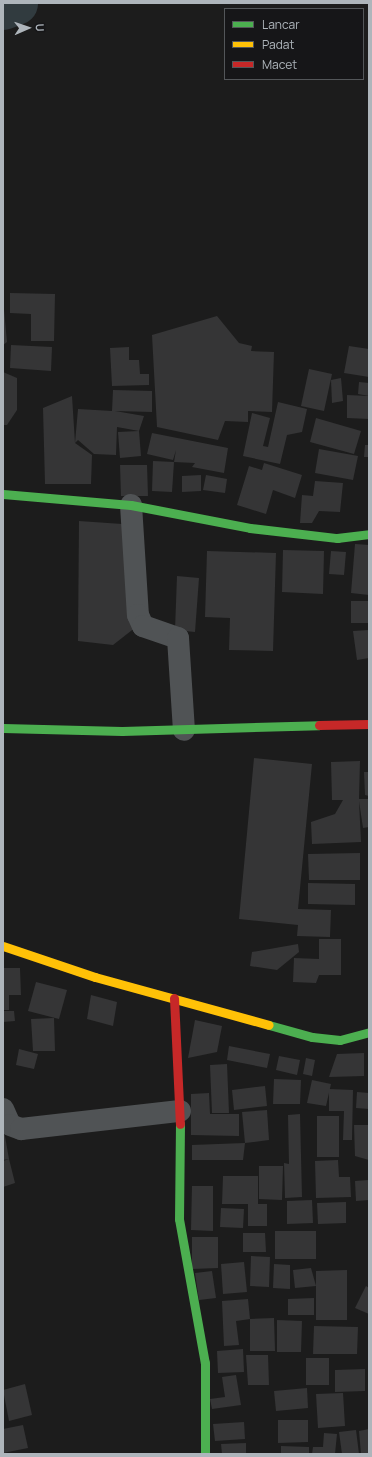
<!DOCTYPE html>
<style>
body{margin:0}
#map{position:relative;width:372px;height:1457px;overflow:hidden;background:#1c1c1c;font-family:Manrope,sans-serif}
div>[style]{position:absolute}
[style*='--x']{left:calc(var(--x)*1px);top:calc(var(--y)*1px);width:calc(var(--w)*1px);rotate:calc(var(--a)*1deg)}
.river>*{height:43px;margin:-21.5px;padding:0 21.5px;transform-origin:21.5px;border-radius:21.5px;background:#313b3f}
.building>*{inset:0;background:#353536}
.street>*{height:22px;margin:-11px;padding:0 11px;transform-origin:11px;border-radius:11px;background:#505355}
.fast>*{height:9px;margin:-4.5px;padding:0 4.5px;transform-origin:4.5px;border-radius:4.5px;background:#4caf50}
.slow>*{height:9px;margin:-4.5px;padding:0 4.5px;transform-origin:4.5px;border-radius:4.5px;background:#ffc107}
.jam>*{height:9px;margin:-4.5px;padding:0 4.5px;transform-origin:4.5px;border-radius:4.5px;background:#c62828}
span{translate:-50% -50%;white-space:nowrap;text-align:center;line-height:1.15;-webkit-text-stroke:3px #161618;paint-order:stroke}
.frame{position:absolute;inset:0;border:4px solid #aeb5bb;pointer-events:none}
.legend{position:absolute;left:224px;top:8px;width:140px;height:72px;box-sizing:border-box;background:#161618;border:1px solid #535659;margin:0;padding:5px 7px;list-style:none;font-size:12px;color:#aeb5bb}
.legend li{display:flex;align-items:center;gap:8px;height:20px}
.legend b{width:20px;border:1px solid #535659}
.north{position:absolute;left:8px;top:8px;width:40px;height:40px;-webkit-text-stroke:3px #161618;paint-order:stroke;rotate:88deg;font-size:11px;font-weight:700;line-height:16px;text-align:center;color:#aeb5bb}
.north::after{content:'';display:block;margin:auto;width:14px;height:18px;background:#aeb5bb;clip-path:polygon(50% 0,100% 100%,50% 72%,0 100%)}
</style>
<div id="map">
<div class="river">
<i style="--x:3;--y:8;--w:14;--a:-21"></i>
</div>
<div class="building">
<i style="clip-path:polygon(10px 293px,55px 294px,54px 341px,31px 341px,31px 314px,10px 313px)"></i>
<i style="clip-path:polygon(3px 298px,7px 342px,3px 345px)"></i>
<i style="clip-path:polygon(217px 316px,239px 343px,252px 346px,251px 351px,274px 352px,272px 412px,248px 411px,248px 422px,225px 421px,218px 440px,157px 427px,152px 335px)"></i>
<i style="clip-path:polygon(11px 345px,52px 347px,51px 371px,10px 368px)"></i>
<i style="clip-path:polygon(349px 346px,369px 349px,369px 377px,344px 373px)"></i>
<i style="clip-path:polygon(129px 347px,129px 360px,139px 360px,140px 374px,149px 374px,149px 385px,112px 386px,110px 348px)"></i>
<i style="clip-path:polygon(309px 369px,332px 374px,324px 411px,301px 406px)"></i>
<i style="clip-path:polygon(3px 372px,17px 378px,17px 410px,7px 425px,3px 425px)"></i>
<i style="clip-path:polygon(341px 378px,343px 401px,332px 403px,331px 380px)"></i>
<i style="clip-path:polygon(359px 382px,369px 383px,369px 396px,358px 394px)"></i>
<i style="clip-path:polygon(113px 390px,152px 391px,152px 412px,115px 411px,144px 416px,139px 431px,117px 427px,116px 455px,94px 454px,78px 440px,75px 443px,78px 409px,112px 411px)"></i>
<i style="clip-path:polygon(347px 395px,369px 396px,369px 419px,347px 418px)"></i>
<i style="clip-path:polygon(72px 396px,75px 443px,92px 455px,91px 484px,45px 484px,43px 408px)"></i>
<i style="clip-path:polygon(278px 402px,307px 409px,302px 432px,287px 435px,280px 464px,243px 456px,252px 413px,270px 418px,263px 446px,268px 447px)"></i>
<i style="clip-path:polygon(316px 418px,361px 431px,354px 454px,310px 442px)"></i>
<i style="clip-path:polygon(139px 431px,141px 456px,120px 458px,118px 432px)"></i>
<i style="clip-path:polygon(152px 433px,228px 448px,224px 473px,192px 467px,195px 463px,174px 462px,176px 450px,173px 460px,147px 454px)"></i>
<i style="clip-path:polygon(365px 445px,369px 445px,369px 457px,364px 457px)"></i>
<i style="clip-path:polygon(319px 449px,358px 456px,353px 480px,315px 473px)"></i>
<i style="clip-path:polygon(153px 461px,174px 462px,172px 492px,152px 491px)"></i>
<i style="clip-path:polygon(264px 463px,302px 475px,295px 498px,273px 490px,266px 514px,237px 505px,249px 466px,262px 470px)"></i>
<i style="clip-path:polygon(120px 465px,147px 465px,148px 496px,121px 496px)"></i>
<i style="clip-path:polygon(201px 475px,201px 491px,182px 492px,182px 476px)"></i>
<i style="clip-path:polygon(206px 475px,227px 479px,225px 493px,203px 490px)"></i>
<i style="clip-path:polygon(315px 481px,343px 483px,340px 512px,319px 511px,312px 523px,300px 523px,302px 495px,313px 496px)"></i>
<i style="clip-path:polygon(79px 521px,122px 524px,136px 627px,113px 645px,78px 641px)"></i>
<i style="clip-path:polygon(355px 544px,369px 545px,369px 595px,351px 593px)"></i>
<i style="clip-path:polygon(283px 550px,324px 551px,323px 594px,282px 592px)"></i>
<i style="clip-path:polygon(207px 551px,276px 553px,273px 651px,229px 650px,230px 618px,205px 617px)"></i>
<i style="clip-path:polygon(331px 551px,346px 552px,344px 575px,329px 574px)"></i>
<i style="clip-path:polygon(177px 576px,199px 578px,195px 632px,175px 630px)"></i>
<i style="clip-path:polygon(351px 601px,369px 601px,369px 623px,351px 623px)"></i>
<i style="clip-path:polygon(369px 630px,369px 658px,357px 660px,353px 631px)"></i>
<i style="clip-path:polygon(254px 758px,312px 764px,298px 909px,331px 910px,330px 937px,297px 936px,298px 925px,239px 919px)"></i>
<i style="clip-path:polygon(360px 761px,359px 799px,369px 799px,369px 827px,363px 828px,359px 801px,361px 842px,312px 844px,311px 822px,335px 814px,343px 800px,332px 800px,331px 762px)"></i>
<i style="clip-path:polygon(364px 772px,369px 772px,369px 796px,365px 795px)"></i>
<i style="clip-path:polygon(360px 853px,360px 880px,309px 880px,308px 854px)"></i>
<i style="clip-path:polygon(308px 883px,355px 884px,355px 905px,308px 904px)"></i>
<i style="clip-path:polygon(319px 939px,341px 939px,341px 975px,319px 975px,316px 983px,293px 982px,294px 958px,319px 959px)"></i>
<i style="clip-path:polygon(298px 944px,299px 952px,277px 970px,250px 966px,252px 952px)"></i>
<i style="clip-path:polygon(3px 968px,20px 968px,21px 995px,9px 995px,9px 1010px,3px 1010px)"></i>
<i style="clip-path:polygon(36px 982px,67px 990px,59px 1019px,28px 1011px)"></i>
<i style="clip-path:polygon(91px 995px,117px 1002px,113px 1026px,87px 1019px)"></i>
<i style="clip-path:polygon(3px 1011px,14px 1011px,15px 1021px,3px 1022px)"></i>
<i style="clip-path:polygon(54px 1018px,55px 1051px,33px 1051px,31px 1019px)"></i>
<i style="clip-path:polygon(195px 1020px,222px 1026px,217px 1052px,188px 1058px)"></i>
<i style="clip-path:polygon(229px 1046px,270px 1054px,267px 1068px,227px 1060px)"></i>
<i style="clip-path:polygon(19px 1049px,38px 1054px,34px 1069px,16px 1065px)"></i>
<i style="clip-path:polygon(364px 1053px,364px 1076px,329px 1077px,337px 1054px)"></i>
<i style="clip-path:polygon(279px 1056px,300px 1060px,297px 1075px,276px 1070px)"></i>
<i style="clip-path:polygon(306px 1058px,315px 1060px,312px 1076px,303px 1074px)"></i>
<i style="clip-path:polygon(227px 1064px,229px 1113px,212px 1113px,210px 1065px)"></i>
<i style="clip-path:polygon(274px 1079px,301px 1080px,300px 1104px,273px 1104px)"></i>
<i style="clip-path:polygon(312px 1080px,331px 1084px,326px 1106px,307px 1103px)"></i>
<i style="clip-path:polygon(265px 1086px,267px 1106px,234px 1110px,232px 1090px)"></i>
<i style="clip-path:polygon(329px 1089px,353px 1090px,352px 1140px,343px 1140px,344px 1111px,329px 1111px)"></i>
<i style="clip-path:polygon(357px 1092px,369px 1093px,369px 1109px,356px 1108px)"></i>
<i style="clip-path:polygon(209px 1093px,210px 1114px,239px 1114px,239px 1136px,191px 1135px,191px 1094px)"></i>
<i style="clip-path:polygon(267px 1110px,269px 1140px,245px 1143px,242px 1112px)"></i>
<i style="clip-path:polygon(300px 1114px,302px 1197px,285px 1198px,284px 1163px,289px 1164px,288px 1115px)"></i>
<i style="clip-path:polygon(317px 1116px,339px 1116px,339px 1157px,317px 1157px)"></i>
<i style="clip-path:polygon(3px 1125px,9px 1159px,3px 1160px)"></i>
<i style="clip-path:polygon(354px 1125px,369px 1125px,369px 1160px,355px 1156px)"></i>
<i style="clip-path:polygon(245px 1143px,243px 1160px,192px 1160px,192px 1145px)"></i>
<i style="clip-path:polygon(9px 1159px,15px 1183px,3px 1187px,3px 1161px)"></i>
<i style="clip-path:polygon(338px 1160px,339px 1177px,350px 1177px,351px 1197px,316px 1198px,315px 1161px)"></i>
<i style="clip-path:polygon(259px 1166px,283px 1166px,282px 1200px,259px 1199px)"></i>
<i style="clip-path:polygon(223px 1176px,258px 1176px,258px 1204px,267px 1204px,267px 1226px,248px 1226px,248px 1204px,222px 1204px)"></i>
<i style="clip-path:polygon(369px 1180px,369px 1200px,356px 1201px,355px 1181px)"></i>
<i style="clip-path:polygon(192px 1186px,213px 1186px,213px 1231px,191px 1230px)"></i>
<i style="clip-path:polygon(312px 1200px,313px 1223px,287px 1224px,287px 1201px)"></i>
<i style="clip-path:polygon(346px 1202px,346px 1223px,318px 1224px,317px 1203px)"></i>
<i style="clip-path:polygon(221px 1208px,244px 1209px,243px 1228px,220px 1227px)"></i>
<i style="clip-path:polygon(275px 1231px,316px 1231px,316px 1259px,275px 1259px)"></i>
<i style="clip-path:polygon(243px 1233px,265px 1233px,266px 1252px,243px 1252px)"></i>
<i style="clip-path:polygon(192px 1237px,218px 1237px,218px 1268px,192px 1269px)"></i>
<i style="clip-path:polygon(251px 1256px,270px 1257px,269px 1287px,250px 1286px)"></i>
<i style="clip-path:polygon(244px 1262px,247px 1292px,223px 1294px,221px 1264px)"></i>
<i style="clip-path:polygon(274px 1264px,290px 1265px,290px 1289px,273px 1288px)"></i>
<i style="clip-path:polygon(311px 1268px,316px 1286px,295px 1288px,293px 1270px)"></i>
<i style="clip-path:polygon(347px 1270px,347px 1320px,316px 1320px,316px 1271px)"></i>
<i style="clip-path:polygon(212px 1271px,216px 1298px,199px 1300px,195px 1273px)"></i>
<i style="clip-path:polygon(366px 1286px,369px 1288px,369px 1314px,355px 1308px)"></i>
<i style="clip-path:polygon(314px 1298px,314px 1315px,288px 1315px,288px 1299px)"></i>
<i style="clip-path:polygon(248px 1299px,250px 1319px,236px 1321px,239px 1345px,224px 1346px,222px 1301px)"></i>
<i style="clip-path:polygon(274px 1318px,275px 1351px,250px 1351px,250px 1319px)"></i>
<i style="clip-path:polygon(277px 1320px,302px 1321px,301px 1352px,277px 1352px)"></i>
<i style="clip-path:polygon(314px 1326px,358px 1327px,357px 1354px,313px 1354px)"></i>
<i style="clip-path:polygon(243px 1349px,244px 1372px,218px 1373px,217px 1351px)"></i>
<i style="clip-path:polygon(246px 1355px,268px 1355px,269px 1385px,248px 1385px)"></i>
<i style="clip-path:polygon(306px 1358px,329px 1358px,329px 1385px,306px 1385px)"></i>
<i style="clip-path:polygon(365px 1369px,365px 1391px,335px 1392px,335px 1370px)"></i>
<i style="clip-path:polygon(236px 1375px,241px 1405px,212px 1409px,210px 1399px,225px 1397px,222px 1377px)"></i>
<i style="clip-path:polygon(25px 1384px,32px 1415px,9px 1421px,3px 1390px)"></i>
<i style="clip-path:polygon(307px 1388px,308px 1408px,276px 1411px,274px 1391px)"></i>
<i style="clip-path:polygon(343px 1393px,345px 1426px,318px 1428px,316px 1394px)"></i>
<i style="clip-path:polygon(278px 1420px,308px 1420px,308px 1442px,278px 1443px)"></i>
<i style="clip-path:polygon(244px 1422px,245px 1439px,215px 1441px,213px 1424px)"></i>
<i style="clip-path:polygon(23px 1425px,28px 1448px,3px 1453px,3px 1429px)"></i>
<i style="clip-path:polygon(369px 1429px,369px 1454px,361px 1454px,359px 1431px)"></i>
<i style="clip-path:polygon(356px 1430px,359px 1454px,342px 1454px,339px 1432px)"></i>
<i style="clip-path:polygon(324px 1433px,337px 1434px,335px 1454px,312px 1454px,313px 1447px,323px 1447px)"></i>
<i style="clip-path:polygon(246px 1443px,246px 1454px,222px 1454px,221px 1444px)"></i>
<i style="clip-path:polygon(281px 1446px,309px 1447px,309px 1454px,281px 1454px)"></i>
</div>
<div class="street">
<i style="--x:131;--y:505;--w:110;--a:86.4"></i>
<i style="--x:138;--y:615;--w:12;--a:66"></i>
<i style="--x:143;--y:626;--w:37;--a:19"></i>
<i style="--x:178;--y:638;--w:92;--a:86.3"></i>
<i style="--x:3;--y:1109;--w:17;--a:66"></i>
<i style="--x:10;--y:1125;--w:12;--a:20"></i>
<i style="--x:21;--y:1129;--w:160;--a:-6.5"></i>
</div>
<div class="fast">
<i style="--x:3;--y:494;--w:128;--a:4.9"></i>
<i style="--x:131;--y:505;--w:121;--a:10.9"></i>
<i style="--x:250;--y:528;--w:88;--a:6.6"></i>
<i style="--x:337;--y:538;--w:32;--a:-7"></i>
<i style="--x:3;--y:728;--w:119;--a:1.4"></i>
<i style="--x:122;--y:731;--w:197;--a:-1.7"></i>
<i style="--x:269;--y:1025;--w:45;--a:15.6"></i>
<i style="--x:312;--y:1037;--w:28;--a:6"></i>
<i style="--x:340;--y:1040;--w:30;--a:-15"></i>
<i style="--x:180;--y:1124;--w:95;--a:90.6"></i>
<i style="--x:179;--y:1219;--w:146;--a:79.8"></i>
<i style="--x:205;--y:1363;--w:91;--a:90"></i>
</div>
<div class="slow">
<i style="--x:3;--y:946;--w:97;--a:18.6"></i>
<i style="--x:95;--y:977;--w:180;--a:15.4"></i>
</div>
<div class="jam">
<i style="--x:319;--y:725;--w:50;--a:-1.1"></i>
<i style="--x:174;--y:998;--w:126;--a:87.3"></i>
</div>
<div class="frame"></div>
<ul class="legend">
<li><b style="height:5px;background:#4caf50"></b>Lancar</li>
<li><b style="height:5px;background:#ffc107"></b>Padat</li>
<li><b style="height:5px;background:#c62828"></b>Macet</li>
</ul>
<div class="north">U</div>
</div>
